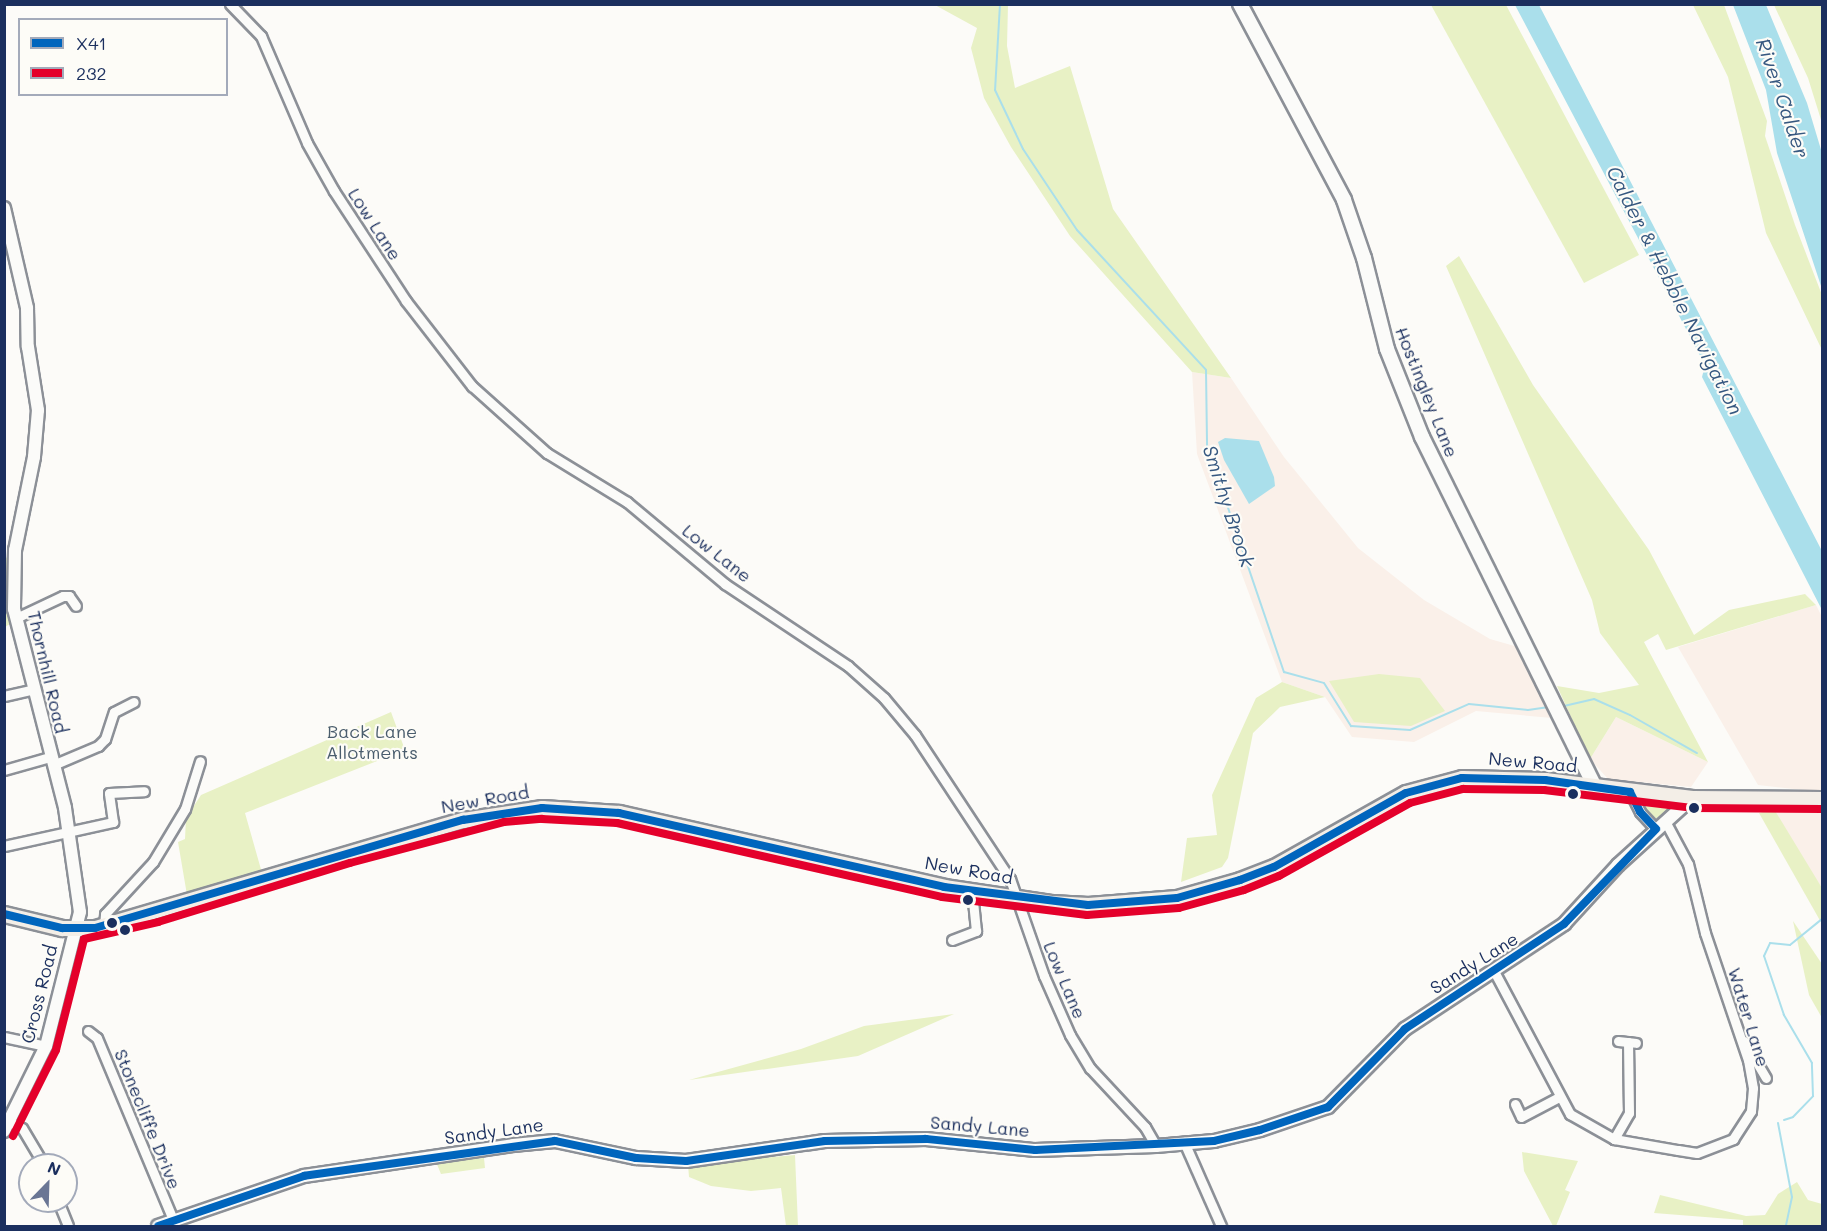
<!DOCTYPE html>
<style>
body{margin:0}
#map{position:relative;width:1827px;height:1231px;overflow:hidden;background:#fcfbf8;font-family:Mali,sans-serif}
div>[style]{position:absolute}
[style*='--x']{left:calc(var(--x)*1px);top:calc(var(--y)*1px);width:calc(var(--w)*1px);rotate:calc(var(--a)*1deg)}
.built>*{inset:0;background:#faf0e9}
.green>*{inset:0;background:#e8f1c5}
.water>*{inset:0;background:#aadfeb}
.stream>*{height:2px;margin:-1px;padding:0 1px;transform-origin:1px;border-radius:1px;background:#aadfeb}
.roads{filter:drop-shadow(2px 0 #8c9097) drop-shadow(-2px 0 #8c9097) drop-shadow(0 2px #8c9097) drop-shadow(0 -2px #8c9097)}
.minor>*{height:9px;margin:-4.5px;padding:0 4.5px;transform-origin:4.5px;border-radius:4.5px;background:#fbfbf9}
.tertiary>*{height:12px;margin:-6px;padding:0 6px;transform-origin:6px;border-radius:6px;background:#fbfbf9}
.secondary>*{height:14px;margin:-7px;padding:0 7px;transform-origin:7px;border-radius:7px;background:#fbfbf9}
.trunk>*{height:15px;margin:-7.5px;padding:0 7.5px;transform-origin:7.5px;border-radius:7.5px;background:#f3eee7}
.bus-1>*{height:8px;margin:-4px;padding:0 4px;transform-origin:4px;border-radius:4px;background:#0065bd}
.bus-2>*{height:8px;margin:-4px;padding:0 4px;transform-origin:4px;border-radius:4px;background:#e4002b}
.dots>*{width:16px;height:16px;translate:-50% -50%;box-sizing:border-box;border:3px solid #fdfcf7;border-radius:50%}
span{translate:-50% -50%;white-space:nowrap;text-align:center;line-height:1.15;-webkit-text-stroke:4.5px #fdfcf7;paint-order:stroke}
.street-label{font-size:18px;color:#1b2f5e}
.park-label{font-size:18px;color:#4a5d6d}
.water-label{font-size:20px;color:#365880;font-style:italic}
.frame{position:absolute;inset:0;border:6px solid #1b2f5e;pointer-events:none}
.legend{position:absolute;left:18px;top:18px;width:210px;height:78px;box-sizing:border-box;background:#fdfcf7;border:2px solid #a3aaba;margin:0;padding:8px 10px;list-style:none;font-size:18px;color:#1b2f5e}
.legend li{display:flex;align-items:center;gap:12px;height:30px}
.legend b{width:30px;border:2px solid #a3aaba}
.north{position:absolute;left:18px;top:1153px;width:60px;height:60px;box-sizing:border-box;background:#fdfcf7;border:2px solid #a3aaba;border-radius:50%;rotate:23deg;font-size:16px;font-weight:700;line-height:24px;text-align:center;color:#1b2f5e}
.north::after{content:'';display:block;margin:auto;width:21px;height:27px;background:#6a7694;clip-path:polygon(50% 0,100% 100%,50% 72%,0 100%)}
</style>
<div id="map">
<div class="built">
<i style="clip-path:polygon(1192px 372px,1231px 378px,1284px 457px,1358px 548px,1424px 600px,1490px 639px,1518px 647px,1552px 718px,1476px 711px,1414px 742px,1352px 737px,1325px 697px,1282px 682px,1197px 454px)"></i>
<i style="clip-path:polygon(1816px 605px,1822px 617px,1822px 792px,1758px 785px,1678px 647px)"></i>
<i style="clip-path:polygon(1616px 717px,1708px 762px,1691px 787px,1608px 779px,1590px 759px)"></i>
<i style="clip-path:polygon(1772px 804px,1822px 811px,1822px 888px,1779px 824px)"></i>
</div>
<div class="green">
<i style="clip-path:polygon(935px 5px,1008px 5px,1007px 46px,1015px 88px,1070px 66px,1113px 209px,1231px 378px,1192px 372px,1070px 236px,1011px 147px,984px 98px,971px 48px,977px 28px)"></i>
<i style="clip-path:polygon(1431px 5px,1506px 5px,1639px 255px,1584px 283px)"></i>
<i style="clip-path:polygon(1693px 5px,1724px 5px,1767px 121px,1765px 136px,1795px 225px,1822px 295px,1822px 350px,1766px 233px,1728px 77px)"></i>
<i style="clip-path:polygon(1774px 5px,1822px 5px,1822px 123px,1808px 78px)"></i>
<i style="clip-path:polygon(1459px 256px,1533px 385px,1649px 550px,1694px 635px,1729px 610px,1805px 594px,1816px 605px,1666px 650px,1658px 634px,1644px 642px,1708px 762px,1616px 717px,1590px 759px,1557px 686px,1599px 693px,1639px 685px,1600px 633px,1592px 600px,1446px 266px)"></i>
<i style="clip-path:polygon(5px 556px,10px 561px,13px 622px,5px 627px)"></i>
<i style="clip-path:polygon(1379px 674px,1420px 678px,1445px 711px,1411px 726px,1354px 722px,1329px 681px)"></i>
<i style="clip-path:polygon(1282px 682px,1325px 697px,1280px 707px,1253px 733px,1228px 858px,1222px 867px,1181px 882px,1187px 838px,1217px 835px,1212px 795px,1256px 698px)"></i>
<i style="clip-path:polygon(391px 712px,405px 750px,245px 813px,262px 873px,187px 895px,178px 842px,185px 839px,186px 818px,201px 795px)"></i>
<i style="clip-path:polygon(1645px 800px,1670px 802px,1671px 809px,1655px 819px,1643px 807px)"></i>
<i style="clip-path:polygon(1774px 809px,1822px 888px,1822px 924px,1759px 813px)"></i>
<i style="clip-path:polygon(1793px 921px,1822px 964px,1822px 1018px,1809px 995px)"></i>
<i style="clip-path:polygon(954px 1014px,858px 1056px,689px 1080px,801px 1049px,864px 1026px)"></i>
<i style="clip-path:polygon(1522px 1152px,1578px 1161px,1565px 1190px,1570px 1192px,1556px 1226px,1553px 1226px,1524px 1171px)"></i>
<i style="clip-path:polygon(795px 1155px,798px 1226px,786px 1226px,781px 1188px,751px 1191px,711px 1186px,689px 1177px,688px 1165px)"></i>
<i style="clip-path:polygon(484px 1158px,485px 1168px,441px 1174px,436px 1162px)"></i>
<i style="clip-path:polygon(1797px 1182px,1808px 1200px,1822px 1204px,1822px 1226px,1743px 1226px,1743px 1220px,1654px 1213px,1660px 1195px,1746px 1216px,1765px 1215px,1778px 1194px)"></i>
</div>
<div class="water">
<i style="clip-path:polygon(1515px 5px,1539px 5px,1822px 551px,1822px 610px,1702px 377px,1705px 365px)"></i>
<i style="clip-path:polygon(1733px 5px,1766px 5px,1807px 103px,1822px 153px,1822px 289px,1777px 153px,1766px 90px)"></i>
<i style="clip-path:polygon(1225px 438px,1259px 441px,1274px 477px,1275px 486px,1249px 504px,1224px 460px,1218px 442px)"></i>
</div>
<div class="stream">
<i style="--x:1000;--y:4;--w:86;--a:93.3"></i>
<i style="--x:995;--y:90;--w:65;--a:64.6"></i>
<i style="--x:1023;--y:149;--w:97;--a:56.3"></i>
<i style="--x:1077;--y:230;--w:190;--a:47.3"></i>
<i style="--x:1206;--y:370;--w:76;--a:89.2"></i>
<i style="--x:1207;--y:446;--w:239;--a:71.2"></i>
<i style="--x:1284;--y:672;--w:41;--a:15.4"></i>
<i style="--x:1324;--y:683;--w:51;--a:57.9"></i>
<i style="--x:1351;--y:726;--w:59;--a:3.9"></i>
<i style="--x:1410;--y:730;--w:64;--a:-23.8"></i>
<i style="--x:1469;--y:704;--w:59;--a:5.8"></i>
<i style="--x:1528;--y:710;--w:21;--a:-8"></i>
<i style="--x:1564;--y:706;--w:31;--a:-13"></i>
<i style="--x:1594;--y:699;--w:39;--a:24"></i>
<i style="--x:1630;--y:715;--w:77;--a:29.6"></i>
<i style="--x:1784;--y:1120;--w:9;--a:-18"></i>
<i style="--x:1793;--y:1117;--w:29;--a:-46"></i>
<i style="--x:1813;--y:1096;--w:33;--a:-92"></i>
<i style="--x:1812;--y:1063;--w:56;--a:-120.3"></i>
<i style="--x:1784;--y:1015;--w:62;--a:-108.7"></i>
<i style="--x:1764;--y:956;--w:14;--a:-65"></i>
<i style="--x:1770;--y:943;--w:20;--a:6"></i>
<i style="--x:1790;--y:945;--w:41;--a:-39.1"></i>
<i style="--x:1778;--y:1123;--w:75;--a:79.3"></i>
<i style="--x:1792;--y:1197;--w:30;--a:102"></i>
</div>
<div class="roads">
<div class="minor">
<i style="--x:230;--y:4;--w:45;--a:45.9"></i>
<i style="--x:261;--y:36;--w:116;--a:66.7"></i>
<i style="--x:307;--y:143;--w:55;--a:60.6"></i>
<i style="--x:334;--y:191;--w:131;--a:56.8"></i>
<i style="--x:406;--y:301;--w:108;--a:52.2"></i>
<i style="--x:472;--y:386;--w:101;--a:41.8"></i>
<i style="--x:547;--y:453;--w:94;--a:31.5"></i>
<i style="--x:627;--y:502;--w:128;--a:39.9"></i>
<i style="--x:725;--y:584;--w:148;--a:33.7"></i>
<i style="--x:848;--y:666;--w:48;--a:41.6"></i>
<i style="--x:884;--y:698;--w:48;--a:50"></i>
<i style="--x:915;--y:735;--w:173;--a:56.6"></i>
<i style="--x:1010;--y:879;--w:103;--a:70.7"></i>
<i style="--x:1044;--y:976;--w:64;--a:66.2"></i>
<i style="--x:1070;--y:1035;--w:39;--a:59"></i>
<i style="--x:1090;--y:1068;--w:81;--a:47"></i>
<i style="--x:1145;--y:1127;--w:22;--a:60"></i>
<i style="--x:16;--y:618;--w:52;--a:-25.1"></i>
<i style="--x:63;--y:596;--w:6;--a:0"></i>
<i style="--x:69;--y:596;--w:12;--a:55"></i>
<i style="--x:4;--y:696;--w:31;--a:-13"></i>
<i style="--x:53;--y:765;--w:49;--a:-22.9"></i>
<i style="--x:98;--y:746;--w:10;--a:-45"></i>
<i style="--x:105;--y:739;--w:28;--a:-72"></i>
<i style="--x:114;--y:712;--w:22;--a:-27"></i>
<i style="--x:4;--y:770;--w:48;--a:-15.8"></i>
<i style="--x:1630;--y:792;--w:22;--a:63"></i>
<i style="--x:1640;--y:812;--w:23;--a:47"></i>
<i style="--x:4;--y:846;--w:112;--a:-12.4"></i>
<i style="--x:113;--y:822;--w:29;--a:-98"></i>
<i style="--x:109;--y:793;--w:35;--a:-3"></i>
<i style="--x:104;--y:926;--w:12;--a:-85"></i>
<i style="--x:105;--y:914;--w:71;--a:-47.3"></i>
<i style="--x:153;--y:862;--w:62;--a:-58.9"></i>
<i style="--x:185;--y:809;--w:50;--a:-72.6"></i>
<i style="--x:952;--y:940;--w:26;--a:-21"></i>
<i style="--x:976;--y:931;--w:40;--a:-95.7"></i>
<i style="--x:1495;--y:973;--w:160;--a:62"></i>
<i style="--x:1570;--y:1114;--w:51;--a:29.6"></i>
<i style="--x:1614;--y:1139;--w:65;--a:9.8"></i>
<i style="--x:1678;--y:1150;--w:19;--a:9"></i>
<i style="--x:1697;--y:1153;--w:39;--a:-21"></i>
<i style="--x:1733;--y:1139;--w:33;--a:-57"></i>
<i style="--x:1751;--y:1111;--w:23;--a:-85"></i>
<i style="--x:1753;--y:1088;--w:28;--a:-100"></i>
<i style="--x:1748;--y:1060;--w:134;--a:-108.7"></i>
<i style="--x:1705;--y:933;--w:71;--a:-103.8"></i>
<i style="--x:1688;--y:864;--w:49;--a:-118.1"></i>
<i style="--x:88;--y:1031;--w:11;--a:38"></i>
<i style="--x:97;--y:1038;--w:199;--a:67.3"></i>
<i style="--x:4;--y:1037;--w:43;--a:12.1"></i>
<i style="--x:1618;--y:1041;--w:18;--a:6"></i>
<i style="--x:1744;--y:1041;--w:43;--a:59.3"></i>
<i style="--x:1515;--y:1104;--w:14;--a:65"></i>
<i style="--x:1521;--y:1117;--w:43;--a:-27.8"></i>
<i style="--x:10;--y:1122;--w:13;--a:27"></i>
<i style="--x:22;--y:1128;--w:43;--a:59.3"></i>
<i style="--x:1614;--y:1139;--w:30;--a:-60"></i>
<i style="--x:1629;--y:1113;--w:71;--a:-90.8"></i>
<i style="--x:1184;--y:1142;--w:92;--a:66.2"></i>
<i style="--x:58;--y:1201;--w:27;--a:68"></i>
</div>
<div class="tertiary">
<i style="--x:4;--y:208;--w:103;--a:77"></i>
<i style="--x:27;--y:308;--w:39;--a:89"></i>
<i style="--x:28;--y:347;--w:64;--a:81"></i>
<i style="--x:38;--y:410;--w:47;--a:94.9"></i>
<i style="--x:34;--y:457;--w:95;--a:101.5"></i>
<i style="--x:15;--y:550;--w:59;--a:91"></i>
<i style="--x:14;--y:609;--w:205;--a:75.6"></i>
<i style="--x:65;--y:808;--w:105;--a:81.8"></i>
<i style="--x:80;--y:912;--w:138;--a:104.2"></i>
<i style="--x:46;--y:1046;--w:95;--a:116.3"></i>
<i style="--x:158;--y:1226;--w:154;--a:-18.9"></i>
<i style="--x:304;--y:1176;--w:211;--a:-8.4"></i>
<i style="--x:513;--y:1145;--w:42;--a:-5.4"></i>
<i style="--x:555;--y:1141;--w:83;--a:11.9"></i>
<i style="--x:636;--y:1158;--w:50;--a:3.4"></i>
<i style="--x:686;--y:1161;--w:140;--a:-8.2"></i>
<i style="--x:825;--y:1141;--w:101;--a:-1.1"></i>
<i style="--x:926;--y:1139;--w:110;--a:5.8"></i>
<i style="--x:1035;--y:1150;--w:121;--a:-1.9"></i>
<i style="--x:1156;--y:1146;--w:58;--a:-4.9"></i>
<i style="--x:1214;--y:1141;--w:47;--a:-13.4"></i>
<i style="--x:1260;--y:1130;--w:72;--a:-18.7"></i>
<i style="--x:1328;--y:1107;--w:110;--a:-45.4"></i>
<i style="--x:1405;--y:1029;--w:191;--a:-33.4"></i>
<i style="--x:1564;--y:924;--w:80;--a:-47.5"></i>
<i style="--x:1618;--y:865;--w:100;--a:-42.2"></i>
</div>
<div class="secondary">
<i style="--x:1240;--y:4;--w:222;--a:62"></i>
<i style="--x:1344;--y:200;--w:61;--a:71"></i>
<i style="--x:1364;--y:258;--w:94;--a:75.8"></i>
<i style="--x:1387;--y:349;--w:95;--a:68.3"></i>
<i style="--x:1422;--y:437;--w:390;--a:63.7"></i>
</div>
<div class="trunk">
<i style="--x:4;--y:914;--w:60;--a:13.6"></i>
<i style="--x:62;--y:928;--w:33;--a:0"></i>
<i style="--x:95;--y:928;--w:384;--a:-16.4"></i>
<i style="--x:463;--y:820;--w:80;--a:-8.6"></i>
<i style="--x:542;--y:808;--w:77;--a:3.7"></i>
<i style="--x:619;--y:813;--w:333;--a:12.8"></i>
<i style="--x:944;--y:887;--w:108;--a:8.5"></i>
<i style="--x:1051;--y:903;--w:37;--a:3"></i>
<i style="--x:1088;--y:905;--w:89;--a:-4.5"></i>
<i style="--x:1177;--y:898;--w:66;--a:-15.9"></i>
<i style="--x:1240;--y:880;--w:36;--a:-21"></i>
<i style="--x:1274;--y:867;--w:151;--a:-29.3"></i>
<i style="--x:1406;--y:793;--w:58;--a:-15"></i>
<i style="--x:1462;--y:778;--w:83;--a:1.4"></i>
<i style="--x:1545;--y:780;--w:148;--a:7"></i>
<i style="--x:1692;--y:798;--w:130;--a:0.4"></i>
</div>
</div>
<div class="bus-1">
<i style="--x:4;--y:914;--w:60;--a:13.6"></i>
<i style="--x:62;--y:928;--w:33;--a:0"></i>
<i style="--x:95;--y:928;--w:384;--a:-16.4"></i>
<i style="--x:463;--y:820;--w:80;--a:-8.6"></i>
<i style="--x:542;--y:808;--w:77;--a:3.7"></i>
<i style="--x:619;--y:813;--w:333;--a:12.8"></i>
<i style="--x:944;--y:887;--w:145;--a:7.1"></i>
<i style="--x:1088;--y:905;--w:89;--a:-4.5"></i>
<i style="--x:1177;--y:898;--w:66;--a:-15.9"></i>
<i style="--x:1240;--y:880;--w:36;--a:-21"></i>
<i style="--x:1274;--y:867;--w:151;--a:-29.3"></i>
<i style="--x:1406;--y:793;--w:58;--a:-15"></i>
<i style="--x:1462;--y:778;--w:83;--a:1.4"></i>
<i style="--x:1545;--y:780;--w:86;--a:8"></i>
<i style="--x:1630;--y:792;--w:22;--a:63"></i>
<i style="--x:1640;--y:812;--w:23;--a:47"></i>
<i style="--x:1656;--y:829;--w:132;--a:134.1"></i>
<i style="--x:1564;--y:924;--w:191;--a:146.6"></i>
<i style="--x:1405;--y:1029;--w:110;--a:134.6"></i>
<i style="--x:1328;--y:1107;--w:72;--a:161.3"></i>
<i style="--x:1260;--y:1130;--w:47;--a:166.6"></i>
<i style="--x:1214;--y:1141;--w:179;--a:177.1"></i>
<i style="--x:1035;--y:1150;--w:110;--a:-174.2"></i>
<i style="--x:926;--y:1139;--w:101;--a:178.9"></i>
<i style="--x:825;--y:1141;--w:140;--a:171.8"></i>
<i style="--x:686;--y:1161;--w:50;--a:-176.6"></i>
<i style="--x:636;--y:1158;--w:83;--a:-168.1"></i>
<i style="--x:555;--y:1141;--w:253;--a:172.1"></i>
<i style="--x:304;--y:1176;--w:154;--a:161.1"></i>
</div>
<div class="bus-2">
<i style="--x:13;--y:1136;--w:96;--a:-63.4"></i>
<i style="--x:56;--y:1050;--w:114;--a:-75.8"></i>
<i style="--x:84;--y:939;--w:76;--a:-12.9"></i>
<i style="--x:158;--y:922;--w:201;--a:-17.1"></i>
<i style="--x:350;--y:863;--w:159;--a:-14.9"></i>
<i style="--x:504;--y:822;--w:38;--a:-5"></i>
<i style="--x:542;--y:819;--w:75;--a:3.1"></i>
<i style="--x:617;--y:823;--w:333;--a:12.8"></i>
<i style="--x:942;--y:897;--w:146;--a:7.1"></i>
<i style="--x:1087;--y:915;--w:92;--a:-4.4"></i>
<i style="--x:1179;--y:908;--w:67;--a:-15.5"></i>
<i style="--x:1244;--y:890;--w:38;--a:-22"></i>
<i style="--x:1279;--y:876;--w:150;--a:-29.1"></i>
<i style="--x:1410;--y:803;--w:55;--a:-14.8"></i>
<i style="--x:1463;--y:789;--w:81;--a:0.7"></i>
<i style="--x:1544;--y:790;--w:149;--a:6.9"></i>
<i style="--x:1692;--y:808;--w:130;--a:0.4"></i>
</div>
<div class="dots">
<i style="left:1573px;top:794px;background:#1b2f5e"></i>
<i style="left:1694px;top:808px;background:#1b2f5e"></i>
<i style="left:968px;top:900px;background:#1b2f5e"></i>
<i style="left:112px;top:923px;background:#1b2f5e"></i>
<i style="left:125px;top:930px;background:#1b2f5e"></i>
</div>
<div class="street-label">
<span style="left:375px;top:224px;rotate:57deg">Low Lane</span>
<span style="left:1427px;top:392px;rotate:68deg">Hostingley Lane</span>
<span style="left:717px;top:553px;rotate:38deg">Low Lane</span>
<span style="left:48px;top:672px;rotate:77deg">Thornhill Road</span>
<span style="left:1533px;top:762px;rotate:5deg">New Road</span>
<span style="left:485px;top:799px;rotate:-10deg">New Road</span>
<span style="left:969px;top:870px;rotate:10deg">New Road</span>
<span style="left:1474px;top:963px;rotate:-32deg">Sandy Lane</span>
<span style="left:1065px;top:980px;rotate:67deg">Low Lane</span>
<span style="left:39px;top:994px;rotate:-76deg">Cross Road</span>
<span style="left:1749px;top:1017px;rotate:73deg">Water Lane</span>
<span style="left:148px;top:1119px;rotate:68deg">Stonecliffe Drive</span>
<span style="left:980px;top:1126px;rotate:5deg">Sandy Lane</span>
<span style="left:494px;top:1131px;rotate:-8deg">Sandy Lane</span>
</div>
<div class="park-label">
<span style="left:372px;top:742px">Back Lane<br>Allotments</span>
</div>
<div class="water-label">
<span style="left:1783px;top:98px;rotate:71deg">River Calder</span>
<span style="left:1675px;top:290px;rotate:63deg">Calder &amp; Hebble Navigation</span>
<span style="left:1229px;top:506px;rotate:72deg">Smithy Brook</span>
</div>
<div class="frame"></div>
<ul class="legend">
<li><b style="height:8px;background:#0065bd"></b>X41</li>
<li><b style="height:8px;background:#e4002b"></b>232</li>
</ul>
<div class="north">N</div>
</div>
